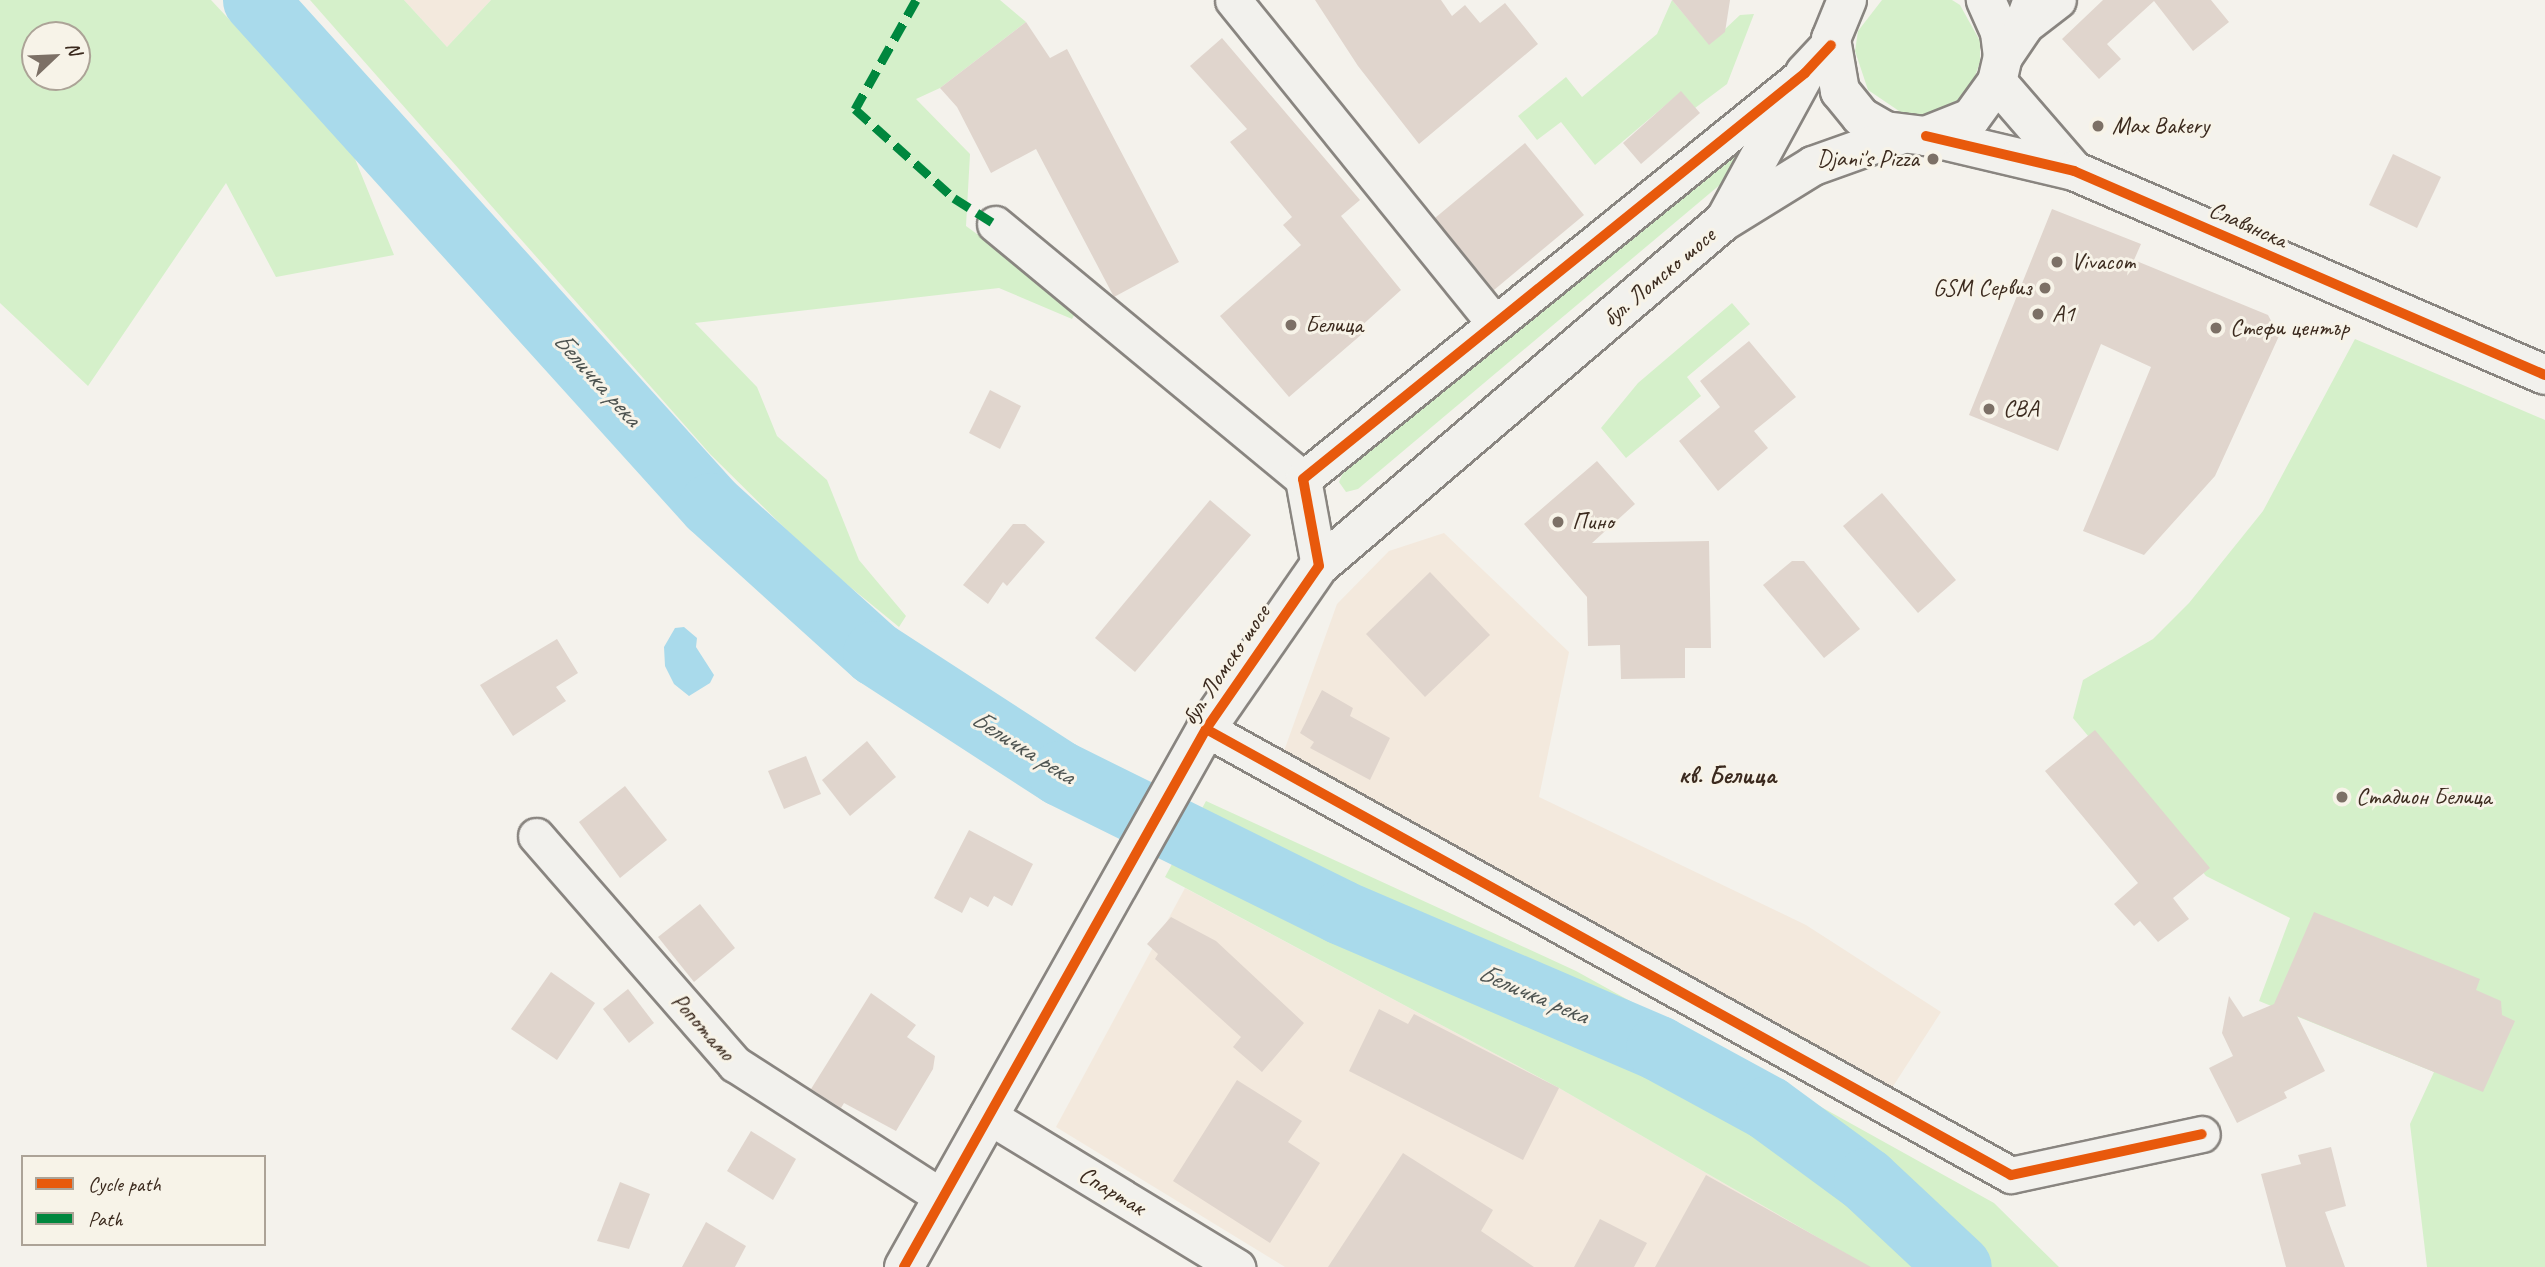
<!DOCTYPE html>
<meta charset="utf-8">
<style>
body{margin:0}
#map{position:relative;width:2545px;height:1267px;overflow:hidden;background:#f4f2ec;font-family:Caveat,sans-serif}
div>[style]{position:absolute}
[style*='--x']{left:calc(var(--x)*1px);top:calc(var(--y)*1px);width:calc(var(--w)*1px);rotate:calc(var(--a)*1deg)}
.built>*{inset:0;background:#f3e9dd}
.green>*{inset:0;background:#d5f0ca}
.water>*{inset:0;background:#a9daeb}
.river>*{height:65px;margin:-32.5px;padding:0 32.5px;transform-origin:32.5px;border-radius:32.5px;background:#a9daeb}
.building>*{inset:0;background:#e0d5cd}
.roads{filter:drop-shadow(2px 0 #898580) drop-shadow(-2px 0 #898580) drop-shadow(0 2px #898580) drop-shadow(0 -2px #898580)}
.street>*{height:35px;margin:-17.5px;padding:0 17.5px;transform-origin:17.5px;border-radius:17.5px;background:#f2f1ed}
.secondary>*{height:38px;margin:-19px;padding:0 19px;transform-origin:19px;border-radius:19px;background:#f2f1ed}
.quiet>*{height:9px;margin-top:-4.5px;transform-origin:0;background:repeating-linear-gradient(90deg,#00873e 0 18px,transparent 0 27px)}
.cycleway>*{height:10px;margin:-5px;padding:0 5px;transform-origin:5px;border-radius:5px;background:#e8590c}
.dots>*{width:19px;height:19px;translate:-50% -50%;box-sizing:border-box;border:4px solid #f7f3e8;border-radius:50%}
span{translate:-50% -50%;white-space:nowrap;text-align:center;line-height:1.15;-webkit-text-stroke:6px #f7f3e8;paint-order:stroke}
.poi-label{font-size:24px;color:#3b2a1e}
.left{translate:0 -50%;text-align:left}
.right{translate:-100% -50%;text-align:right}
.street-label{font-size:24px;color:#3b2a1e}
.water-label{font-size:26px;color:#4e5451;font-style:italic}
.neighbourhood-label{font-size:26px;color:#3b2a1e;font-weight:700}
.legend{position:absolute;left:21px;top:1155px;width:245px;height:91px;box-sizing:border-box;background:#f7f3e8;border:2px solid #aca397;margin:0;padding:9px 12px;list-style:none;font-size:21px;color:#3b2a1e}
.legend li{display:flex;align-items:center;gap:14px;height:35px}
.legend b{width:35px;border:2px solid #aca397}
.north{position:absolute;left:21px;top:21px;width:70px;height:70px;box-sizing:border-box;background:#f7f3e8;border:2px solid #aca397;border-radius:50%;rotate:67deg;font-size:19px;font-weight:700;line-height:28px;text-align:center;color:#3b2a1e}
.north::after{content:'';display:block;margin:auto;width:24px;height:32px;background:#7c7066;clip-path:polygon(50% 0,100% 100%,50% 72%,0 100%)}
</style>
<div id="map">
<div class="built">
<i style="clip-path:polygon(404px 0,491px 0,447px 47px)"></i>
<i style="clip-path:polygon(1444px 533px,1569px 652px,1539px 797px,1806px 925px,1941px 1012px,1890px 1091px,1284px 751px,1337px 604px,1389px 551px)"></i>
<i style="clip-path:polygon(1185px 888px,1559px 1088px,1869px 1267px,1285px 1267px,1056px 1127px)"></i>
</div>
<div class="green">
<i style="clip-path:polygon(evenodd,0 0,211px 0,351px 149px,394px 255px,276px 277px,226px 183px,88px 386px,0 303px,0 0,35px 35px,77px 35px,77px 77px,35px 77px,35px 35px)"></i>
<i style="clip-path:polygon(310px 0,404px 0,447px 47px,491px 0,1000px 0,1026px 22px,940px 88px,916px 99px,970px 154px,966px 226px,1078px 308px,1072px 319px,999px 288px,695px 323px,757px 387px,777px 436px,827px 480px,859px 560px,906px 616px,899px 627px,816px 559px,711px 455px)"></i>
<i style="clip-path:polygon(1672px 0,1709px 44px,1740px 15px,1754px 14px,1727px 84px,1695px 108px,1681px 92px,1595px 165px,1561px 122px,1537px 140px,1518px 116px,1566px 77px,1582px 97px,1657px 34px)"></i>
<i style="clip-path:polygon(1882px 0,1952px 0,1960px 5px,1980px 41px,1980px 62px,1973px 82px,1961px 99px,1923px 115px,1902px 113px,1868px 90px,1855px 51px,1858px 31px)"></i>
<i style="clip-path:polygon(1745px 145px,1728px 178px,1358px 489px,1346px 492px,1339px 482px,1345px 468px,1709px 165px,1726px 152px)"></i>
<i style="clip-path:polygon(1732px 303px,1750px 324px,1687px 377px,1701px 396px,1626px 458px,1601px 428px,1638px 383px)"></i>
<i style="clip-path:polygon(2355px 339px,2545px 420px,2545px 1267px,2427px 1267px,2410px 1124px,2434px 1072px,2259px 1001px,2290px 918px,2206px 876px,2073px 718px,2083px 680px,2153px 639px,2189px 603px,2263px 511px)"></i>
<i style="clip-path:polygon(1206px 801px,1576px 971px,1994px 1203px,2059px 1267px,1869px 1267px,1559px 1088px,1165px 877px)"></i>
</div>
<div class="water">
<i style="clip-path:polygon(684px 627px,697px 638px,696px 647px,714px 675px,710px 683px,689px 696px,674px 684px,665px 666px,664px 647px,675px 628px)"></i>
</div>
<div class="river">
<i style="--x:255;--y:0;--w:680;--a:47.92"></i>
<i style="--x:711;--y:505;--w:221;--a:42.1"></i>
<i style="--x:875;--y:653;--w:221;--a:33"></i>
<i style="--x:1060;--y:773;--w:313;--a:26.3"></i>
<i style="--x:1341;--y:912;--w:345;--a:23.2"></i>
<i style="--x:1658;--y:1048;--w:125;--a:28.6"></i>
<i style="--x:1768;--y:1108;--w:122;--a:36.3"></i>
<i style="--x:1866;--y:1180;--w:127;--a:43.1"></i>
</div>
<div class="building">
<i style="clip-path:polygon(1315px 0,1441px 0,1452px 16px,1465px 5px,1480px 23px,1505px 3px,1538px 44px,1419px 144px,1358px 66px)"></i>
<i style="clip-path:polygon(1672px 0,1730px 0,1725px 32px,1709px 45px)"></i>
<i style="clip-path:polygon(2103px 0,2211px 0,2229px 22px,2193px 51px,2154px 1px,2107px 44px,2121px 59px,2099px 79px,2062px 39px)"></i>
<i style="clip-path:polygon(1026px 22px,1050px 58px,1067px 49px,1179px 262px,1114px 297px,1036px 149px,991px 173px,957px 107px,940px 88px)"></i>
<i style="clip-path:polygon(1222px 38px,1360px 200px,1341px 216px,1401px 290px,1358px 329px,1362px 334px,1289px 397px,1220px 316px,1301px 245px,1283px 225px,1292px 217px,1230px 142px,1247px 129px,1190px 66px)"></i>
<i style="clip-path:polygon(1681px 91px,1700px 113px,1641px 164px,1623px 143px)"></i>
<i style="clip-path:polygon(1525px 143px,1584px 215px,1494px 290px,1435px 218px)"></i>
<i style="clip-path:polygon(2393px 154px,2441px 177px,2417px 228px,2369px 205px)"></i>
<i style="clip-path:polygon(2052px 209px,2141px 244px,2134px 260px,2268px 315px,2279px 336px,2215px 476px,2144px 555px,2083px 531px,2151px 367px,2101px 344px,2058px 451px,1969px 415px)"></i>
<i style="clip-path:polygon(1749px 341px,1796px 397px,1754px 431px,1768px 448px,1718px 491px,1679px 441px,1720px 407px,1700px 381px)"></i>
<i style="clip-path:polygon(990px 390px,1021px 406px,1000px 449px,969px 433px)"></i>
<i style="clip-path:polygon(1597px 461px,1635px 504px,1592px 543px,1709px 541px,1711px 648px,1685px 648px,1685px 678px,1621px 679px,1620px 645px,1588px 646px,1587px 597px,1524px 524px)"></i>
<i style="clip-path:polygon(1882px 493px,1956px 580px,1918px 613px,1843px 526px)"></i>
<i style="clip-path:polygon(1210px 500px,1251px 535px,1135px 672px,1095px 638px)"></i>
<i style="clip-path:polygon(1013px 524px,1025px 524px,1045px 542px,1007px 586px,1003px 582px,988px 604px,963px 585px)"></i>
<i style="clip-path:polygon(1792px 561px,1804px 561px,1860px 629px,1824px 658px,1763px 585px)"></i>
<i style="clip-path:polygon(1430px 572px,1490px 635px,1425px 697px,1366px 634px)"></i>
<i style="clip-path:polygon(557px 639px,578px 673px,556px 687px,566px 701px,513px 736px,480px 685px)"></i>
<i style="clip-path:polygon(1322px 690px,1353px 708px,1350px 716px,1390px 738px,1370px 780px,1310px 748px,1314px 742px,1300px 733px)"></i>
<i style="clip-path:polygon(2095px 730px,2210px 868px,2173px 898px,2189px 919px,2158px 942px,2140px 921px,2134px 926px,2114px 904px,2138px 883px,2045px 771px)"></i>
<i style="clip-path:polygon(867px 741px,896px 777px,850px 816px,822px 780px)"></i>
<i style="clip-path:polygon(806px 756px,821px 794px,784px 809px,768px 771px)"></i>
<i style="clip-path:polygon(625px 786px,667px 840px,620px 878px,579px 822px)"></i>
<i style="clip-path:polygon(969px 830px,1033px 864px,1012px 906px,994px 896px,988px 907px,970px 897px,962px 913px,934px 898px)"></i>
<i style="clip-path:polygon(700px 904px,735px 948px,694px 982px,658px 937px)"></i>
<i style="clip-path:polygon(2314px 912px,2480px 979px,2476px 990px,2501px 1001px,2502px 1015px,2515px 1021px,2483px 1092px,2297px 1016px,2325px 1071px,2284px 1092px,2287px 1098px,2237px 1123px,2209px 1068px,2233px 1056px,2222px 1033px,2229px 996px,2243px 1017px,2274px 1004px)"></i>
<i style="clip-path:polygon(1171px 917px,1216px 941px,1304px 1023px,1262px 1072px,1233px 1047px,1241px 1037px,1155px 959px,1158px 954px,1147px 944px)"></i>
<i style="clip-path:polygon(551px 972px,595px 1003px,557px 1060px,511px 1029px)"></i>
<i style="clip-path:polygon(628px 989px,654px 1023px,629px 1043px,603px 1009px)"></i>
<i style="clip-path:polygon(871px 993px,916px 1025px,907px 1037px,935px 1056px,933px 1069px,896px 1131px,844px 1103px,841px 1108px,811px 1089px)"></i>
<i style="clip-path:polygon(1379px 1009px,1408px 1024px,1414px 1014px,1559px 1088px,1523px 1160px,1349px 1071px)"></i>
<i style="clip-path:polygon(1237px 1080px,1302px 1121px,1288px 1142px,1320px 1163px,1270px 1243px,1173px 1181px)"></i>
<i style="clip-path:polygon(751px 1131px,796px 1159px,773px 1200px,727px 1171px)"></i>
<i style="clip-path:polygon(2331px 1147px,2346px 1206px,2325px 1212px,2345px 1267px,2286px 1267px,2261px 1174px,2301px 1164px,2298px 1155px)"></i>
<i style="clip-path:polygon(1403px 1153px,1493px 1210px,1481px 1231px,1534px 1267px,1328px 1267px)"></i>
<i style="clip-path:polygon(1706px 1175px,1871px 1267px,1655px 1267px)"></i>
<i style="clip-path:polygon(620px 1182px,650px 1194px,629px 1249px,597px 1241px)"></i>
<i style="clip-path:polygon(1600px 1219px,1647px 1243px,1634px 1267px,1574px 1267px)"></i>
<i style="clip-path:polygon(706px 1222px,746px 1246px,735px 1267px,682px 1267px)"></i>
</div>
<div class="roads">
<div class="street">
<i style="--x:1233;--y:0;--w:416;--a:51"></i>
<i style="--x:2023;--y:27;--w:44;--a:-37.6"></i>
<i style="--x:995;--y:224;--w:400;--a:39.6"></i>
<i style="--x:1303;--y:479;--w:88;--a:79.6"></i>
<i style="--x:1303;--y:479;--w:643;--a:-38.94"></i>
<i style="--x:1206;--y:729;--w:920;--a:28.99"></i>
<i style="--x:2011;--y:1175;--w:195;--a:-12.1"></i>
<i style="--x:536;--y:836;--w:303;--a:48.9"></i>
<i style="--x:735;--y:1064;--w:246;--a:32.7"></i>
<i style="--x:987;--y:1115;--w:293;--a:31.3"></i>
</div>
<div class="secondary">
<i style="--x:1847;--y:0;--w:42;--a:112.3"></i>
<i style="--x:1831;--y:39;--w:53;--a:80.2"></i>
<i style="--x:1840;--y:91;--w:33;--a:51"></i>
<i style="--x:1861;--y:117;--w:28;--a:30"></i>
<i style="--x:1885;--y:131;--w:41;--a:7"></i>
<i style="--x:1926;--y:136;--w:48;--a:-21.8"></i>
<i style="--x:1971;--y:118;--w:44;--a:-54.2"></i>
<i style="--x:1997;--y:82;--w:26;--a:-77"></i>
<i style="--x:2003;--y:57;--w:25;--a:-97"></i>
<i style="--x:2000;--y:32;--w:35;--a:-114"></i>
<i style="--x:2003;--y:57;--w:36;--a:-56"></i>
<i style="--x:2023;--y:27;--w:29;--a:-70"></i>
<i style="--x:1997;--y:82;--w:118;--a:49.1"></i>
<i style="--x:1926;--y:136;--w:152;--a:13.3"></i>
<i style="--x:2074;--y:171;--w:513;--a:23.42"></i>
<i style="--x:1725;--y:220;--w:167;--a:-61.4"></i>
<i style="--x:1805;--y:73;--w:38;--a:-47"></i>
<i style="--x:904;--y:1267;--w:617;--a:-60.69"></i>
<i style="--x:1206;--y:729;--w:198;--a:-55.3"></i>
<i style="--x:1319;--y:566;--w:532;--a:-40.43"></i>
<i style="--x:1724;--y:221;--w:105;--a:-31.7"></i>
<i style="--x:1813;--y:166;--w:92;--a:-19.6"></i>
</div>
</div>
<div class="quiet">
<i style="--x:916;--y:0;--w:125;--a:119.2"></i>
<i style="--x:855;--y:109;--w:133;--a:42"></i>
<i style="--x:954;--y:198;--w:49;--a:32.4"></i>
</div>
<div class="cycleway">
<i style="--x:1926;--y:136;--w:152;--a:13.3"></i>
<i style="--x:2074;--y:171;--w:513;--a:23.42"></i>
<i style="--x:1206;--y:729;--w:920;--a:28.99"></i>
<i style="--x:2011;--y:1175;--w:195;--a:-12.1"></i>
<i style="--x:904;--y:1267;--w:617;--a:-60.69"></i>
<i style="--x:1206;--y:729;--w:198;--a:-55.3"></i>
<i style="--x:1319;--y:566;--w:88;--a:-100.4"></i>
<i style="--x:1303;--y:479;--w:646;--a:-38.96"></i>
<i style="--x:1805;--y:73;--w:38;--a:-47"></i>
</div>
<div class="dots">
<i style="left:2098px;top:126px;background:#7c7066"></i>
<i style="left:1933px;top:159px;background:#7c7066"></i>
<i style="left:2057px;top:262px;background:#7c7066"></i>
<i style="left:2045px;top:288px;background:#7c7066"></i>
<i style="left:2038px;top:314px;background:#7c7066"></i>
<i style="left:1291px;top:325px;background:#7c7066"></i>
<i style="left:2216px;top:328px;background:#7c7066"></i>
<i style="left:1989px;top:409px;background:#7c7066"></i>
<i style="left:1558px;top:522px;background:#7c7066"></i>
<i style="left:2342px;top:797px;background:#7c7066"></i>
</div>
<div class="poi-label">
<span class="left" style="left:2112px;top:126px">Max Bakery</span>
<span class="right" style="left:1919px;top:159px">Djani's Pizza</span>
<span class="left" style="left:2071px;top:262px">Vivacom</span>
<span class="right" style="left:2031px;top:288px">GSM Сервиз</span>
<span class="left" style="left:2052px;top:314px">A1</span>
<span class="left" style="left:1305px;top:325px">Белица</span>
<span class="left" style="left:2230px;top:328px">Стефи център</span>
<span class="left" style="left:2003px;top:409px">CBA</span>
<span class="left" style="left:1572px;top:522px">Пино</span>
<span class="left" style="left:2356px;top:797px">Стадион Белица</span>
</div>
<div class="street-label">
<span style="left:2248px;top:225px;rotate:24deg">Славянска</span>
<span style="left:1659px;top:277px;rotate:-40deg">бул. Ломско шосе</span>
<span style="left:1226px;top:665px;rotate:-56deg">бул. Ломско шосе</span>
<span style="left:703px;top:1027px;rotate:48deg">Ропотамо</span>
<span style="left:1112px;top:1191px;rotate:31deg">Спартак</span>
</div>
<div class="water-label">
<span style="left:597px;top:379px;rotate:48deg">Беличка река</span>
<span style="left:1023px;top:747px;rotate:32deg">Беличка река</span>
<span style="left:1533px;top:994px;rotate:23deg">Беличка река</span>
</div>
<div class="neighbourhood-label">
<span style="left:1727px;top:775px">кв. Белица</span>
</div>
<ul class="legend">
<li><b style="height:9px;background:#e8590c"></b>Cycle path</li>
<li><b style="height:9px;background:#00873e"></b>Path</li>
</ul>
<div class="north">N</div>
</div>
